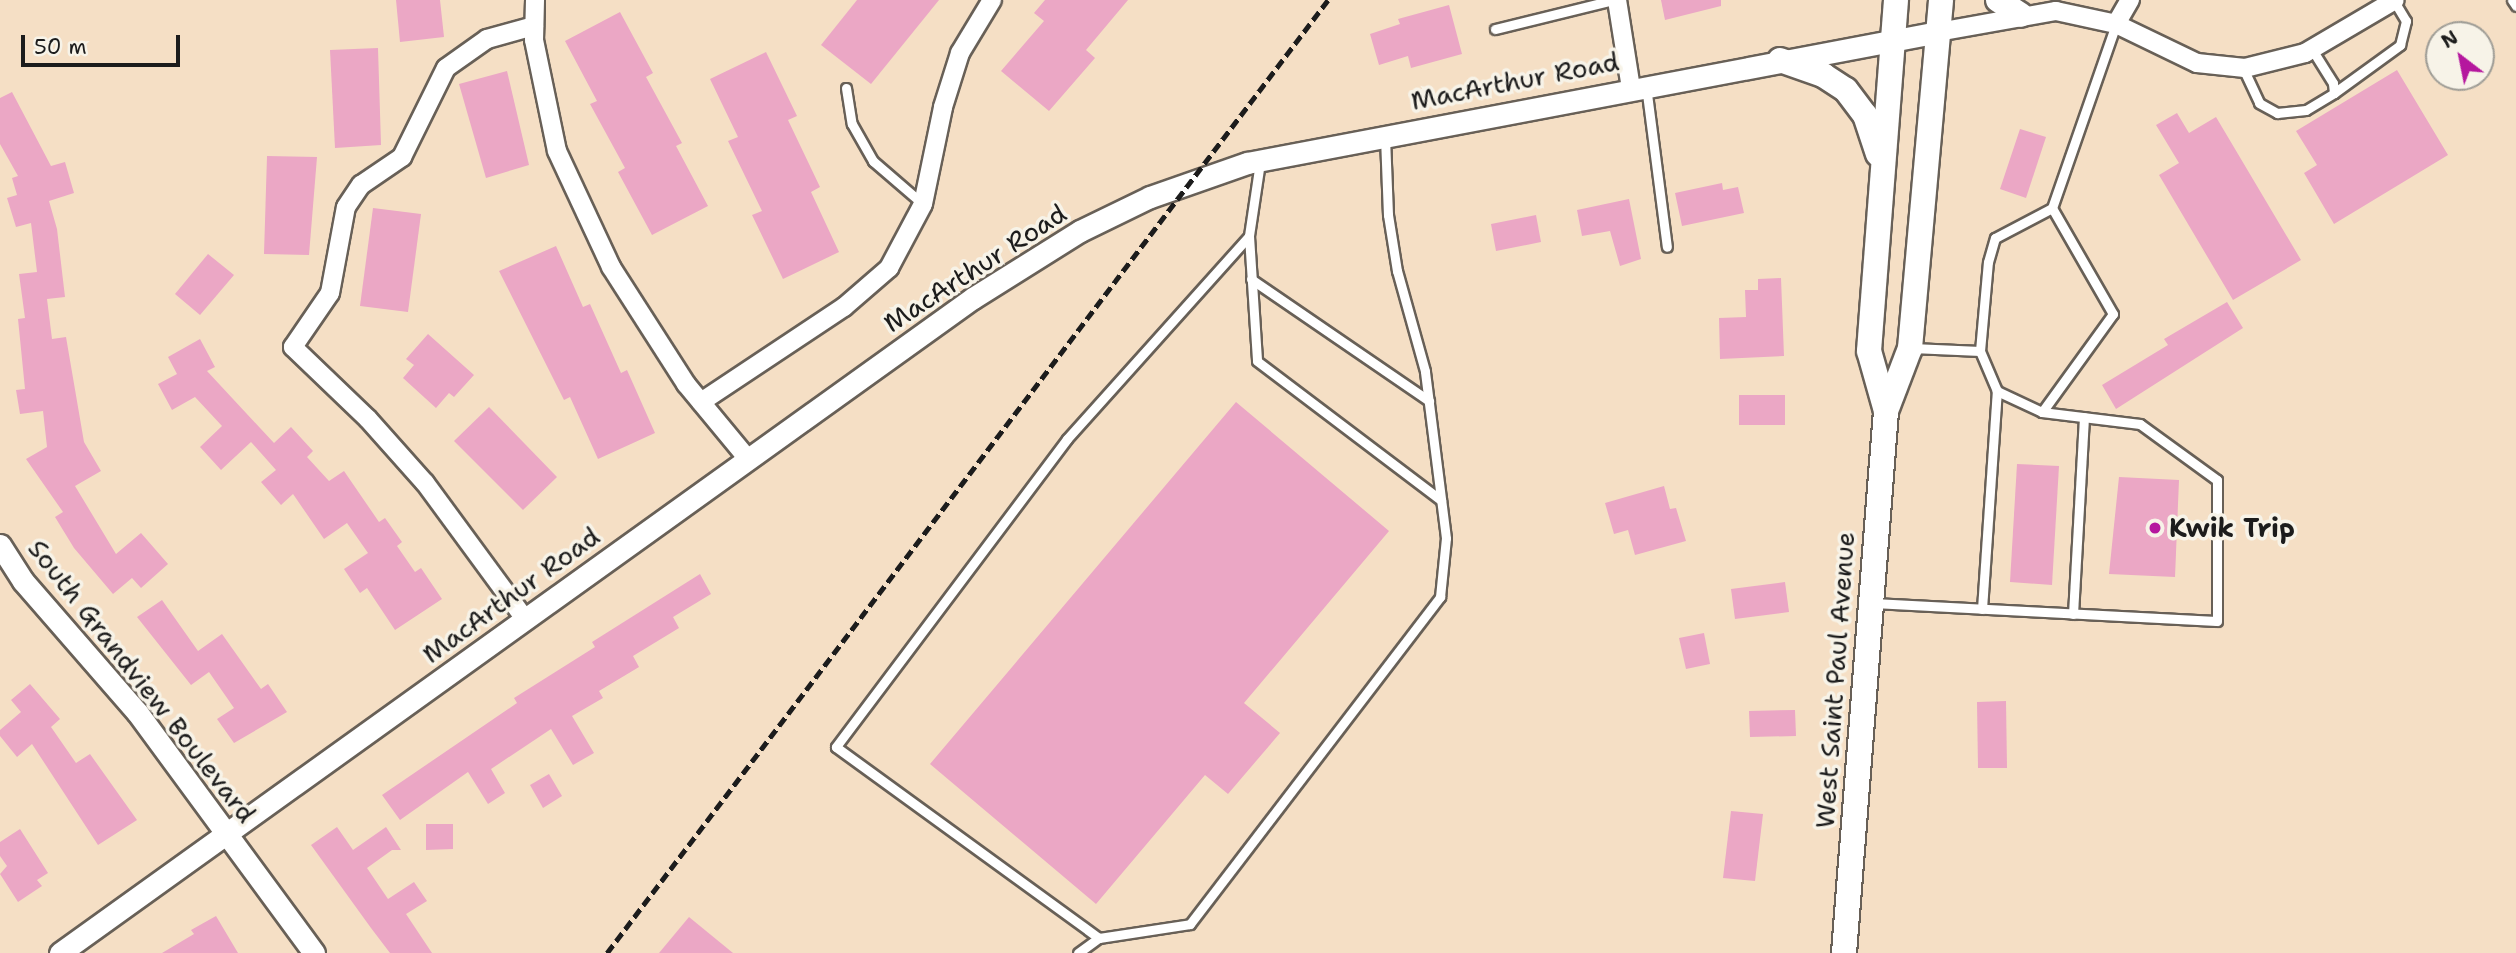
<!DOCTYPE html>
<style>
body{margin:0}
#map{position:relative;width:2516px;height:953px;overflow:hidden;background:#f5dfc5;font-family:"Shantell Sans",sans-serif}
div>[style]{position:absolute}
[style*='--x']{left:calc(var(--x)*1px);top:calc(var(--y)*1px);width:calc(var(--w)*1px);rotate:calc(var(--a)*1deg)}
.building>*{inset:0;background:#eba7c5}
.roads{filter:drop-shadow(2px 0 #686057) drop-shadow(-2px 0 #686057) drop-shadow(0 2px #686057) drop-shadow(0 -2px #686057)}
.service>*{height:9px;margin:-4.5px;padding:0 4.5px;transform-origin:4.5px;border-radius:4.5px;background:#fff}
.minor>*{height:18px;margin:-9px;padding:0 9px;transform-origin:9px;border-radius:9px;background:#fff}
.tertiary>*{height:21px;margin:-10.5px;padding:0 10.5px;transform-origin:10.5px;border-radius:10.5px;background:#fff}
.secondary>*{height:24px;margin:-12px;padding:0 12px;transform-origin:12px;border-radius:12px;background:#fff}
.rail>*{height:5px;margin-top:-2.5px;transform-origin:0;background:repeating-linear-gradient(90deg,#1c1c1c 0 10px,transparent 0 15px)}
.dots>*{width:19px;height:19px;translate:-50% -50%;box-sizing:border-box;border:4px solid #f7f3e8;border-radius:50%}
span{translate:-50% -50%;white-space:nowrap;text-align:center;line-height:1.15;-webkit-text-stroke:7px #f7f3e8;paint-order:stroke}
.street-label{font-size:26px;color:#1c1c1c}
.poi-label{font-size:26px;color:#1c1c1c;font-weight:700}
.left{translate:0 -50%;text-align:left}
.north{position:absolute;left:2425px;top:21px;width:70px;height:70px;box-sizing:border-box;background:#f7f3e8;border:2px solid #9f9d96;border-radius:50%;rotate:328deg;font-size:19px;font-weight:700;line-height:28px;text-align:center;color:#1c1c1c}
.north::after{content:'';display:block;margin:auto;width:24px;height:32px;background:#b5179e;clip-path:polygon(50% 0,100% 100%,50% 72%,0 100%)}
.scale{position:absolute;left:21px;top:35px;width:159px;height:32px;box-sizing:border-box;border:4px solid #1c1c1c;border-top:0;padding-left:9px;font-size:21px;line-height:24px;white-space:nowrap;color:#1c1c1c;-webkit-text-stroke:5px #f7f3e8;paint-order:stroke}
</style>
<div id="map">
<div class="building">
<i style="clip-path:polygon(396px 0,440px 0,444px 37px,400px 42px)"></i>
<i style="clip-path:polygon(857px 0,939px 0,871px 84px,821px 45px)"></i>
<i style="clip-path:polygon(1045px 0,1128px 0,1086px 50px,1095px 58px,1049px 111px,1001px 71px,1044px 21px,1034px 13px)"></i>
<i style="clip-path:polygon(1661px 0,1721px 0,1721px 6px,1665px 20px)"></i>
<i style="clip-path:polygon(1449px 5px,1462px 54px,1411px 68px,1408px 56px,1379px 65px,1370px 34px,1400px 24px,1398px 19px)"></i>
<i style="clip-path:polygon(620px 12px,653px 73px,646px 77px,682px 143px,676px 146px,708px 206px,652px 235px,618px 172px,625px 168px,590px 104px,597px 101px,565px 41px)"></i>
<i style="clip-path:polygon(378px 48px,381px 145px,335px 148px,330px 50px)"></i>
<i style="clip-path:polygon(766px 52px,797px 116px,788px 120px,820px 187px,811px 192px,839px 252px,783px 279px,752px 215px,762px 211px,728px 141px,738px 137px,710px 79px)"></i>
<i style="clip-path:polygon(2397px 70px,2448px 155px,2334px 224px,2304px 173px,2317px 165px,2296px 131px)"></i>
<i style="clip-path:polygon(507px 71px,529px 165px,486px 178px,459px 84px)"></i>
<i style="clip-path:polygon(12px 92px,51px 166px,65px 162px,74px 193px,49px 201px,57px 229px,65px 297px,47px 299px,52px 339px,66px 337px,84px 442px,101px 471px,75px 486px,116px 554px,141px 533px,168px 564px,141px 588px,132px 578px,113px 594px,74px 548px,55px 517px,63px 512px,26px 459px,47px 447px,43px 411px,20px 414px,16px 390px,25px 389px,18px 319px,25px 318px,19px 274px,37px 272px,31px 223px,16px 227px,7px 198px,17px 195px,12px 178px,18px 176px,0 144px,0 98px)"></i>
<i style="clip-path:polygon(2177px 113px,2189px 133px,2216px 117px,2301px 260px,2233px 300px,2159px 175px,2179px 163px,2156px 125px)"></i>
<i style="clip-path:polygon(2020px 129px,2046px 137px,2026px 198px,2000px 189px)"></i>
<i style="clip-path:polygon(267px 156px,317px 157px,309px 255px,264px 254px)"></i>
<i style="clip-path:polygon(1722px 183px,1723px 190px,1738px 187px,1744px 213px,1682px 226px,1675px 193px)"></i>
<i style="clip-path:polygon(1629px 199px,1641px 259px,1620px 266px,1610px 231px,1582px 236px,1577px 210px)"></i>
<i style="clip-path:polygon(373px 208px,421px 214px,408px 312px,360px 306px)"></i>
<i style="clip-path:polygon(1536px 215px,1541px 242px,1496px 251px,1491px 224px)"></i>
<i style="clip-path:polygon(556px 246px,583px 307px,590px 304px,621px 373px,627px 370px,655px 433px,598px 459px,570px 397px,564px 400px,499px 271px)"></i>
<i style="clip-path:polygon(208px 254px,234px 275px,200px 315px,175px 294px)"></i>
<i style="clip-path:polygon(1781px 278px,1784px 356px,1720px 359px,1719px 318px,1746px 317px,1745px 290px,1758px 290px,1758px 279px)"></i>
<i style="clip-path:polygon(2227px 302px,2243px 328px,2116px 409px,2102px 385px,2168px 345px,2164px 339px)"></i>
<i style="clip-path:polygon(428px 334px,474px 375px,454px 397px,449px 393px,436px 408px,403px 378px,414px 365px,406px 359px)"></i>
<i style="clip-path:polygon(200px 339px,215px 367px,207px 371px,274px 443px,291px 427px,313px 451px,307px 457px,329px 481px,344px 471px,379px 522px,385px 518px,402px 542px,397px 546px,415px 572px,421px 568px,442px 599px,395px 630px,367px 588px,360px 593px,344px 569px,368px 553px,347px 523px,324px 539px,293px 494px,281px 505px,261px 482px,276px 470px,251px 442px,221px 470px,200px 447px,222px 426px,195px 397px,172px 410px,158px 384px,177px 374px,168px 357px)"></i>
<i style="clip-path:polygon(1739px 395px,1785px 395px,1785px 425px,1739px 425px)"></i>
<i style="clip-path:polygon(1236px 402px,1389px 531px,1244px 703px,1280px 733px,1228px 794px,1205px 775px,1096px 904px,930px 764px)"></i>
<i style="clip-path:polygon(489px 407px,557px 477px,523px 510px,454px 441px)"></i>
<i style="clip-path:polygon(2017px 464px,2059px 466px,2052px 585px,2010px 582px)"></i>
<i style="clip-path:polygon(2119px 477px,2179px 480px,2175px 577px,2109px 574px)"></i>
<i style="clip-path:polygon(1664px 486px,1670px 509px,1676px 508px,1686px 541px,1635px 555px,1628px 530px,1614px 534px,1605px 503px)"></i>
<i style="clip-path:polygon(700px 574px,711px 594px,673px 617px,679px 628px,633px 656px,639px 667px,599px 691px,603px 698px,572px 716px,594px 753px,573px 765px,551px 729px,491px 769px,505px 793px,488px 804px,468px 772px,400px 820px,382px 795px,517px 703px,514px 698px,595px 647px,592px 642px)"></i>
<i style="clip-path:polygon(1785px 582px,1789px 612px,1735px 619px,1731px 589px)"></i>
<i style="clip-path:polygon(162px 600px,198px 651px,222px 634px,261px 689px,268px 684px,287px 712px,234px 743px,217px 719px,234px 708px,209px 672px,191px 685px,137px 617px)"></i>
<i style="clip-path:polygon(1704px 633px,1710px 664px,1686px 669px,1679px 638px)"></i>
<i style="clip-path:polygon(30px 684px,60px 719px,51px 727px,76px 763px,90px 754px,137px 820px,98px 845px,32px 744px,17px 757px,0 736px,0 730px,21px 712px,11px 700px)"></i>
<i style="clip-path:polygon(2006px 701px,2007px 768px,1978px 768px,1977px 702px)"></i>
<i style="clip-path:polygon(1795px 710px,1796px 736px,1750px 737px,1749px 711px)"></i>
<i style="clip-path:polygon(549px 774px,562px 796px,543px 808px,530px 785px)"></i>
<i style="clip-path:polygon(1731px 811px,1763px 814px,1755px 881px,1723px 878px)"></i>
<i style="clip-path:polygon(426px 824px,453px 824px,453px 849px,426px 850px)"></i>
<i style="clip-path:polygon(337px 827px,353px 850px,386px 827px,401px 850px,392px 850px,367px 868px,388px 899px,414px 882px,427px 901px,406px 914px,432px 953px,390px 953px,371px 928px,311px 845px)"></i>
<i style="clip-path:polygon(20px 829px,48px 873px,37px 880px,42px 886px,18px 902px,0 874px,7px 866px,0 856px,0 842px)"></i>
<i style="clip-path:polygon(216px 916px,238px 953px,162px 953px,194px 934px,191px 930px)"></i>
<i style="clip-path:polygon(689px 917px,733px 953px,659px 953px)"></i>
</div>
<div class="roads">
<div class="service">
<i style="--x:2512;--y:0;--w:7;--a:56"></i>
<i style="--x:1495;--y:29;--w:122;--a:-13.8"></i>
<i style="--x:2243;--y:68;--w:38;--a:65"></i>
<i style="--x:2259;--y:103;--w:21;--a:29"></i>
<i style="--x:2277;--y:113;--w:29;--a:-6"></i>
<i style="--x:2306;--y:110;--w:33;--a:-31"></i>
<i style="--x:2334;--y:93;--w:10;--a:-96"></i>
<i style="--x:2333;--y:83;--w:40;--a:-122"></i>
<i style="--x:1646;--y:86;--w:162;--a:82.6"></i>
<i style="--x:846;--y:88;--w:36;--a:81"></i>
<i style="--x:852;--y:124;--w:43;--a:60.4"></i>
<i style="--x:873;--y:161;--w:66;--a:40.7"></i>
<i style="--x:2334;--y:93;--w:82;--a:-36"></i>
<i style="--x:2400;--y:45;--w:25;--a:-76"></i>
<i style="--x:2406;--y:21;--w:23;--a:-121"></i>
<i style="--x:1260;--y:162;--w:75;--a:98.5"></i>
<i style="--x:1249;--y:236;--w:273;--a:131.9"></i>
<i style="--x:1067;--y:439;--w:385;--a:126.9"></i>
<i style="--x:836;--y:747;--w:325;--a:36"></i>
<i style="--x:1099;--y:938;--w:92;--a:-8.7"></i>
<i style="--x:1190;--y:924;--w:412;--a:-52.6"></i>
<i style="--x:1440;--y:597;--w:59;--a:-84.2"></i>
<i style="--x:1446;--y:538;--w:168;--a:-97.2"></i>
<i style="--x:1425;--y:371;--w:104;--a:-105.6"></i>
<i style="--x:1397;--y:271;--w:57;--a:-99.1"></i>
<i style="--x:1388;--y:215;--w:77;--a:-92.2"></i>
<i style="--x:1249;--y:236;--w:125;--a:86.3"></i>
<i style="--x:1257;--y:361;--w:231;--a:37.1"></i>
<i style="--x:1251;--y:279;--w:216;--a:34.4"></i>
<i style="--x:1980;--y:351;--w:89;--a:-84.9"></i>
<i style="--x:1988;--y:262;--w:25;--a:-74"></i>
<i style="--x:1995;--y:238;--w:64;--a:-27.8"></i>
<i style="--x:2042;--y:412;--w:121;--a:-54.1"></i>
<i style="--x:2113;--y:314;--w:122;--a:-119.9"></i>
<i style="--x:2052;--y:208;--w:195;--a:-70.8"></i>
<i style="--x:1873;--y:603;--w:344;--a:3"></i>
<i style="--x:2217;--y:621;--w:141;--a:-90"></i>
<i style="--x:2217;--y:480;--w:95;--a:-144"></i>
<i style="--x:2140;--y:424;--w:99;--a:-173"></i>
<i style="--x:2042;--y:412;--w:50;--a:-155"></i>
<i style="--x:1997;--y:391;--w:43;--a:-113"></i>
<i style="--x:1980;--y:351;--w:68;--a:-177.5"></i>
<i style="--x:1982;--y:609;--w:219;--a:-86.1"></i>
<i style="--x:2073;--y:614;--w:197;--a:-86.8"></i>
<i style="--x:1078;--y:953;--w:26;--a:-36"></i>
</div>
<div class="minor">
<i style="--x:535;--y:0;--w:40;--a:91.4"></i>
<i style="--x:534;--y:40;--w:113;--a:78.3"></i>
<i style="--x:557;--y:151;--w:128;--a:65"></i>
<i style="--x:611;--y:267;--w:139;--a:57.3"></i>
<i style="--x:686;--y:384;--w:97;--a:50.4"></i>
<i style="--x:1617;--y:0;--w:89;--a:81"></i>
<i style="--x:2116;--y:24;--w:28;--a:-60"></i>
<i style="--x:1938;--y:32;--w:120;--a:-10.1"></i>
<i style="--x:2056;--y:11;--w:61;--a:12.2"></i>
<i style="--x:2116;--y:24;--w:90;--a:25.7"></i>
<i style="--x:2197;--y:63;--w:48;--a:5.9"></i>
<i style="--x:2245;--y:68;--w:62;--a:-14"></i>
<i style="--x:2305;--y:53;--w:104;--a:-30.5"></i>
<i style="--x:701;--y:402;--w:172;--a:-33.6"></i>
<i style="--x:844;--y:307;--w:60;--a:-40.9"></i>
<i style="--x:889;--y:268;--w:72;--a:-62"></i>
<i style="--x:923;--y:204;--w:99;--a:-78.3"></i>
<i style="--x:943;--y:107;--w:57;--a:-72.5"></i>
<i style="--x:960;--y:53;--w:62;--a:-58.9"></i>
<i style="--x:525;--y:619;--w:169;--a:-126.3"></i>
<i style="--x:425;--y:483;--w:86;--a:-131.7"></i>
<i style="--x:368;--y:419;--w:104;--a:-136.2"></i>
<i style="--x:293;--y:347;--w:65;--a:-55.6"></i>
<i style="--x:330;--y:293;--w:87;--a:-79.5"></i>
<i style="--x:346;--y:207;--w:27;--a:-56"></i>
<i style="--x:361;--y:185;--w:50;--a:-34.3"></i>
<i style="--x:402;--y:157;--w:99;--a:-63.7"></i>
<i style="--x:446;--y:68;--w:50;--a:-35.3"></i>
<i style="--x:487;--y:39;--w:49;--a:-15.5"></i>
</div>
<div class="tertiary">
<i style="--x:0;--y:545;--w:43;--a:57.4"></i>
<i style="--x:23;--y:581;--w:174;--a:49"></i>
<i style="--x:137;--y:712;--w:299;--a:53.7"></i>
<i style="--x:60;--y:953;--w:1124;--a:-35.66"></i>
<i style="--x:973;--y:298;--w:126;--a:-32.1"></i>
<i style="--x:1080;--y:231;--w:78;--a:-25.9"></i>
<i style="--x:1150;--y:197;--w:103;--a:-19.3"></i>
<i style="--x:1247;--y:163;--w:703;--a:-10.73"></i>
</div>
<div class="secondary">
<i style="--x:1998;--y:0;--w:27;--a:33"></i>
<i style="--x:1780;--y:60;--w:46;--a:19.2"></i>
<i style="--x:1823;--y:75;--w:27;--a:33"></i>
<i style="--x:1846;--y:90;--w:31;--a:53"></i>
<i style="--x:1865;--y:115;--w:41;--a:71.6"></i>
<i style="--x:1886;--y:411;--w:62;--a:-105.8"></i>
<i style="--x:1869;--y:351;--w:352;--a:-85.6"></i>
<i style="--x:1844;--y:953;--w:544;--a:-85.57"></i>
<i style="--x:1886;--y:411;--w:67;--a:-69.1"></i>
<i style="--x:1910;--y:348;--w:349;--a:-84.9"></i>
</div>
</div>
<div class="rail">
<i style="--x:607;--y:953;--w:1195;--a:-52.89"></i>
</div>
<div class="dots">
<i style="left:2155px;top:528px;background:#b5179e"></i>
</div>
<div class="street-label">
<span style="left:1515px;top:81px;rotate:-11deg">MacArthur Road</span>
<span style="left:975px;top:268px;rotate:-33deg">MacArthur Road</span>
<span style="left:511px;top:595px;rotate:-36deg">MacArthur Road</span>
<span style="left:1835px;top:680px;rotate:-86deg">West Saint Paul Avenue</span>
<span style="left:142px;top:681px;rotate:52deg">South Grandview Boulevard</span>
</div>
<div class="poi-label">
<span class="left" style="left:2169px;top:528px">Kwik Trip</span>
</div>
<div class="north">N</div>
<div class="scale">50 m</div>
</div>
